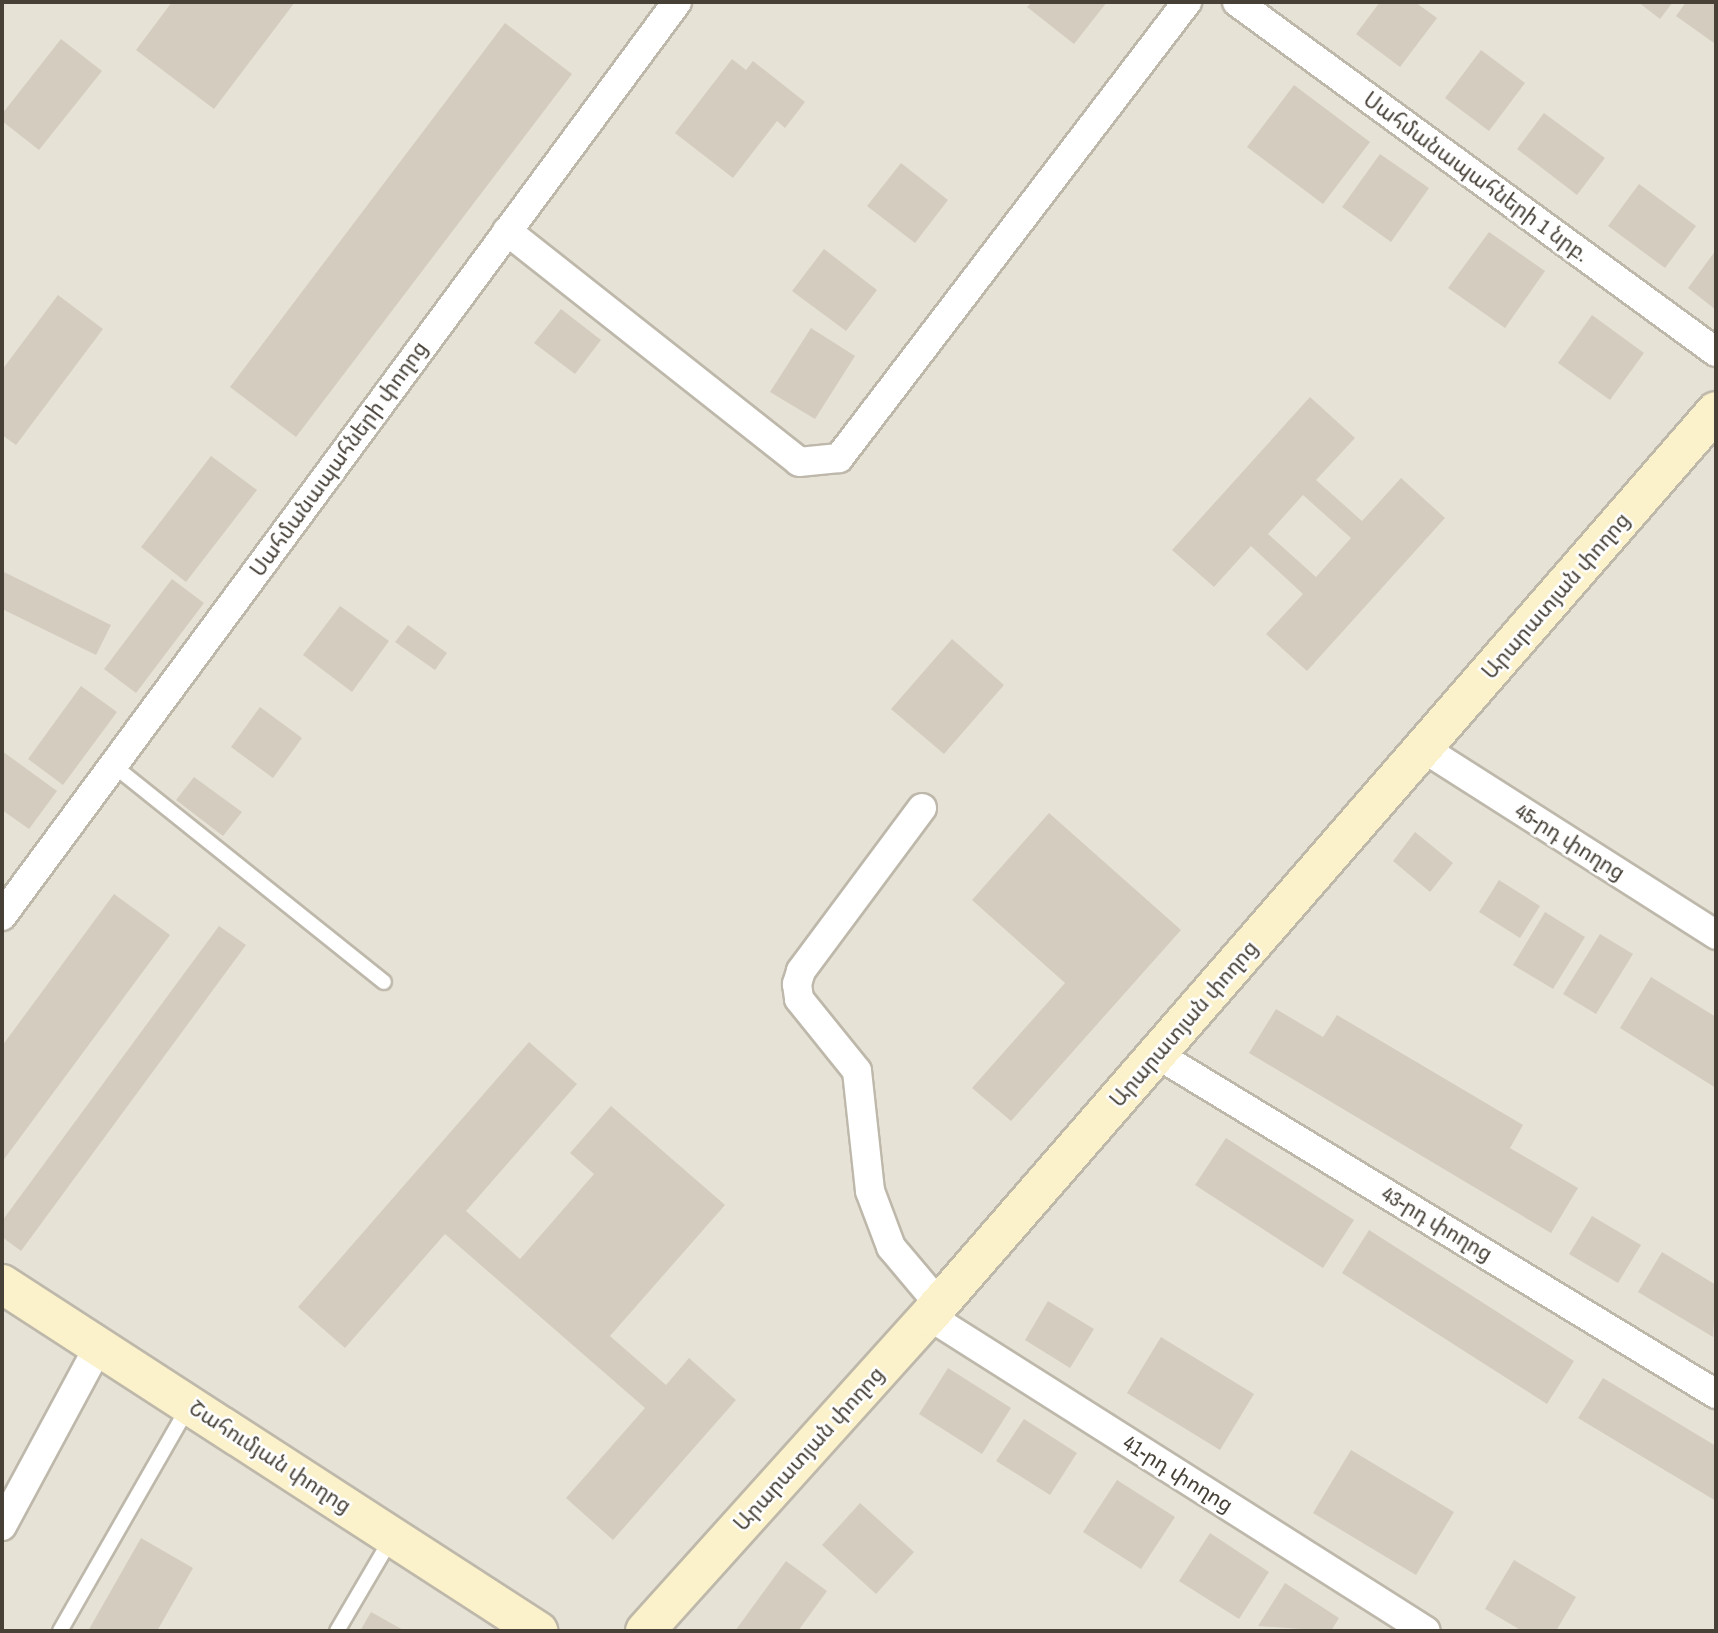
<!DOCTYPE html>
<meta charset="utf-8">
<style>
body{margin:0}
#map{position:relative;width:1718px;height:1633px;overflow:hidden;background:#f3f0e8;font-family:"Archivo Narrow","Noto Sans Armenian",sans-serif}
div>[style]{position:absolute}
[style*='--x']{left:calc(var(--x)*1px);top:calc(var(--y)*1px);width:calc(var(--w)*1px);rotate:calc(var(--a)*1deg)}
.residential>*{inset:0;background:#e6e2d6}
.building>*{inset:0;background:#d4ccbe}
.roads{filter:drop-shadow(2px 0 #beb8ab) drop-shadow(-2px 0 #beb8ab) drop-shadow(0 2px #beb8ab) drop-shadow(0 -2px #beb8ab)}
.lane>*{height:14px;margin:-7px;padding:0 7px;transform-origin:7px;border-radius:7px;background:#fff}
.street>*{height:28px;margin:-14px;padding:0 14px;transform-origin:14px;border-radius:14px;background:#fff}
.secondary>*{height:38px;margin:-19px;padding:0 19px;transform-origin:19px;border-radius:19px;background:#fbf1ca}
span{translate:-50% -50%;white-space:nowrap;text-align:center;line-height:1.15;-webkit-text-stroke:5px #fff;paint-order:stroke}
.street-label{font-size:21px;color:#464037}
.frame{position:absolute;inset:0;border:4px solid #464037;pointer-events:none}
</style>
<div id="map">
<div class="residential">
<i style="clip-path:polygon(2px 2px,1716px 2px,1716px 1631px,2px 1631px)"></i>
</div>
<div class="building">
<i style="clip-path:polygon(172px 2px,295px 2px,214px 109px,136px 50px)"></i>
<i style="clip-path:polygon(1032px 2px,1107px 2px,1074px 44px,1027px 7px)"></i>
<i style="clip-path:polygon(1380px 2px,1415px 2px,1437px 18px,1400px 67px,1356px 34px)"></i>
<i style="clip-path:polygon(1638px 2px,1673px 2px,1660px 19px)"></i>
<i style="clip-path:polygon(1686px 2px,1716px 2px,1714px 43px,1676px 16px)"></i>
<i style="clip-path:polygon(505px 23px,572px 74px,296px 437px,230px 387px)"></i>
<i style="clip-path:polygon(61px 39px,102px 71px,39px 150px,2px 121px,2px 114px)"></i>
<i style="clip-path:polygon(1481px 50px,1525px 83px,1489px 131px,1445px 98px)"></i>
<i style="clip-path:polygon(732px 59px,746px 70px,753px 61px,805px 102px,785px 128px,777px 121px,733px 178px,675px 133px)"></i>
<i style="clip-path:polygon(1294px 85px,1370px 142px,1323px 204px,1247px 147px)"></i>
<i style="clip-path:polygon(1544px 113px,1605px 158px,1577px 195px,1517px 149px)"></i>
<i style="clip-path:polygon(1380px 154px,1429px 188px,1391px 242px,1342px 207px)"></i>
<i style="clip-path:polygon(901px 163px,948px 200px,915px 243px,867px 206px)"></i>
<i style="clip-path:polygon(1639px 184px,1696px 226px,1665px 268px,1608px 226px)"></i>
<i style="clip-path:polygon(1489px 232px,1545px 271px,1505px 328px,1448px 288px)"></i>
<i style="clip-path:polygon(824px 249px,877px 290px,846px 331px,792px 291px)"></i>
<i style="clip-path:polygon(1716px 250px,1716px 310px,1688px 288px)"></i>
<i style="clip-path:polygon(58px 295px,103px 329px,16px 445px,2px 435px,2px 370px)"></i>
<i style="clip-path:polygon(561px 309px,601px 340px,575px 374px,534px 343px)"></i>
<i style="clip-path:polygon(1592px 315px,1644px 353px,1610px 400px,1558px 363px)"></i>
<i style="clip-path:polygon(811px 328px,855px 356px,815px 419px,770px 392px)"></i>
<i style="clip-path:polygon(evenodd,1310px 397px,1355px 438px,1316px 480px,1362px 521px,1401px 478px,1445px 518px,1307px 671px,1266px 634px,1303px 594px,1251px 546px,1214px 587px,1172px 550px,1310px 397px,1303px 495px,1351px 538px,1316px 577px,1268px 534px,1303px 495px)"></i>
<i style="clip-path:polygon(211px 456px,257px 490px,186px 582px,141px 547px)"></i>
<i style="clip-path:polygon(2px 571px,111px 625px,96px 655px,2px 609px)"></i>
<i style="clip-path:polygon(172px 579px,204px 603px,136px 693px,104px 669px)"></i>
<i style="clip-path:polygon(340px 606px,389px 641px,352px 692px,303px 655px)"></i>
<i style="clip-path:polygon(408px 625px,447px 653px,435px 670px,395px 642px)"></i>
<i style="clip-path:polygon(952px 639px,1004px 685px,944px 754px,891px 709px)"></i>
<i style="clip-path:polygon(81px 686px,117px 712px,63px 785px,28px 759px)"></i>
<i style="clip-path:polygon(260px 707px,302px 738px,273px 778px,231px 747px)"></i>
<i style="clip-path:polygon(2px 751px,57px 791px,29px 829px,2px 810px)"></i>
<i style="clip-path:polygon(194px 777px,242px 812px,223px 836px,176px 800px)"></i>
<i style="clip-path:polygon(1049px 813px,1181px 930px,1011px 1121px,972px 1088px,1065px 983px,972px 900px)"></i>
<i style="clip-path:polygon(1415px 832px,1453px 863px,1430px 892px,1393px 861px)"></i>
<i style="clip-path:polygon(1499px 880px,1540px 906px,1520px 938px,1479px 912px)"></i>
<i style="clip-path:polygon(114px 894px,170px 935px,2px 1162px,2px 1046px)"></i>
<i style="clip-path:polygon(1545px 912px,1585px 937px,1553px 989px,1513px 965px)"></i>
<i style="clip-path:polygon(219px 926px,246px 945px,21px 1251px,2px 1237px,2px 1221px)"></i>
<i style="clip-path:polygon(1600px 934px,1633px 954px,1596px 1014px,1563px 994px)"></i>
<i style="clip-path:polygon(1651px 977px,1716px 1017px,1716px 1088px,1620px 1028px)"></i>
<i style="clip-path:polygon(1276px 1009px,1323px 1037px,1337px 1015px,1523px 1125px,1510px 1148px,1578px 1188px,1551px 1233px,1249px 1053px)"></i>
<i style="clip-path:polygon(529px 1042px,577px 1084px,466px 1211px,520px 1259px,594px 1174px,570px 1153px,611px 1106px,725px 1205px,610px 1336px,666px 1385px,689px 1358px,736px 1400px,613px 1540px,566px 1498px,645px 1408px,445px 1234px,345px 1348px,298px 1307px)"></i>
<i style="clip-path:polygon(1226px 1138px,1354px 1220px,1323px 1268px,1195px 1185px)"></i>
<i style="clip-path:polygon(1592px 1216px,1641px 1245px,1618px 1283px,1569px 1254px)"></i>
<i style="clip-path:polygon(1369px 1230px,1574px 1361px,1547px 1404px,1342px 1273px)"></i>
<i style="clip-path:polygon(1662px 1252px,1716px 1285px,1713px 1337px,1638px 1292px)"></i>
<i style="clip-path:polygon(1048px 1301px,1094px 1329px,1070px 1368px,1025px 1340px)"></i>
<i style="clip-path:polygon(1161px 1337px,1254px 1394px,1220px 1450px,1127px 1393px)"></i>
<i style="clip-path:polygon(948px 1368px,1011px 1408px,982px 1454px,919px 1414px)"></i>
<i style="clip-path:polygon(1603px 1378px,1716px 1446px,1716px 1501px,1578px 1418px)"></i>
<i style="clip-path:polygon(1024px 1419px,1077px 1453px,1050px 1495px,996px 1461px)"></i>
<i style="clip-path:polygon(1351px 1450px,1454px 1512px,1416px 1575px,1313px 1513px)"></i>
<i style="clip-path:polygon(1117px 1480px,1175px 1517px,1141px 1569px,1083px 1532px)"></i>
<i style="clip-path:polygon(860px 1503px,914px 1552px,876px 1594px,822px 1545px)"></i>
<i style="clip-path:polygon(1210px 1533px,1269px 1572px,1239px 1619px,1179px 1581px)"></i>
<i style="clip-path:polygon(141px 1538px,193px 1568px,157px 1631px,88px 1631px)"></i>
<i style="clip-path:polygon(1514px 1560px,1576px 1597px,1556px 1631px,1522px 1631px,1485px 1609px)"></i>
<i style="clip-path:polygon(786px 1561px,827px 1591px,798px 1631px,735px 1631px)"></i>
<i style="clip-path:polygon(1285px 1583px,1339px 1618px,1331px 1631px,1258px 1626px)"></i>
<i style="clip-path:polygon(371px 1612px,405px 1631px,360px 1631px)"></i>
</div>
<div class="roads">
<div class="lane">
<i style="--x:113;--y:765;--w:347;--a:38.7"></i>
<i style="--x:60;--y:1631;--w:259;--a:-60.2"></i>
<i style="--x:337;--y:1631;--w:107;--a:-59.6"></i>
</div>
<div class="street">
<i style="--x:1237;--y:2;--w:593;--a:36.16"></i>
<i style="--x:507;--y:231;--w:372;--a:38.3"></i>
<i style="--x:799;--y:462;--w:40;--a:-5.7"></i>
<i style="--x:839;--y:458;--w:574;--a:-52.65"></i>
<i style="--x:1423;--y:748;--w:348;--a:32.5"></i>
<i style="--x:922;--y:808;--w:203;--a:126.6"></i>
<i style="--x:801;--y:971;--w:14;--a:107"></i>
<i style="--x:797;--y:984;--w:15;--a:82"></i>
<i style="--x:799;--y:999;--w:92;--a:51.1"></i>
<i style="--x:857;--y:1071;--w:121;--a:83.8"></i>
<i style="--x:870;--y:1191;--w:60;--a:69.4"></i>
<i style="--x:891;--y:1247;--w:75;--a:49.9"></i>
<i style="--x:2;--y:916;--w:1136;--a:-53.55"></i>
<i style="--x:1158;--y:1055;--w:653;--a:31.28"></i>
<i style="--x:929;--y:1316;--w:588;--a:32.37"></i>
<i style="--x:2;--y:1526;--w:204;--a:-61.7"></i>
</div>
<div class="secondary">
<i style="--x:2;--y:1284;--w:639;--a:32.92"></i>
<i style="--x:645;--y:1631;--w:424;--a:-48"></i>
<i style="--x:929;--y:1316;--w:1199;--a:-48.99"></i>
</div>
</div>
<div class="street-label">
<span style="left:1476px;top:177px;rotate:36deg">Սահմանապահների 1 նրբ.</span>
<span style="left:339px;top:459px;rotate:-54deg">Սահմանապահների փողոց</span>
<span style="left:1556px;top:596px;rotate:-49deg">Արարատյան փողոց</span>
<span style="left:1570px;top:842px;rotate:32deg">45-րդ փողոց</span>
<span style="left:1184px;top:1024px;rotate:-49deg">Արարատյան փողոց</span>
<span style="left:1437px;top:1224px;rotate:31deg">43-րդ փողոց</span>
<span style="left:809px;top:1449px;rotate:-48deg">Արարատյան փողոց</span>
<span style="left:270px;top:1457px;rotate:33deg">Շահումյան փողոց</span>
<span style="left:1178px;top:1474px;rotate:32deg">41-րդ փողոց</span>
</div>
<div class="frame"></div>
</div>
